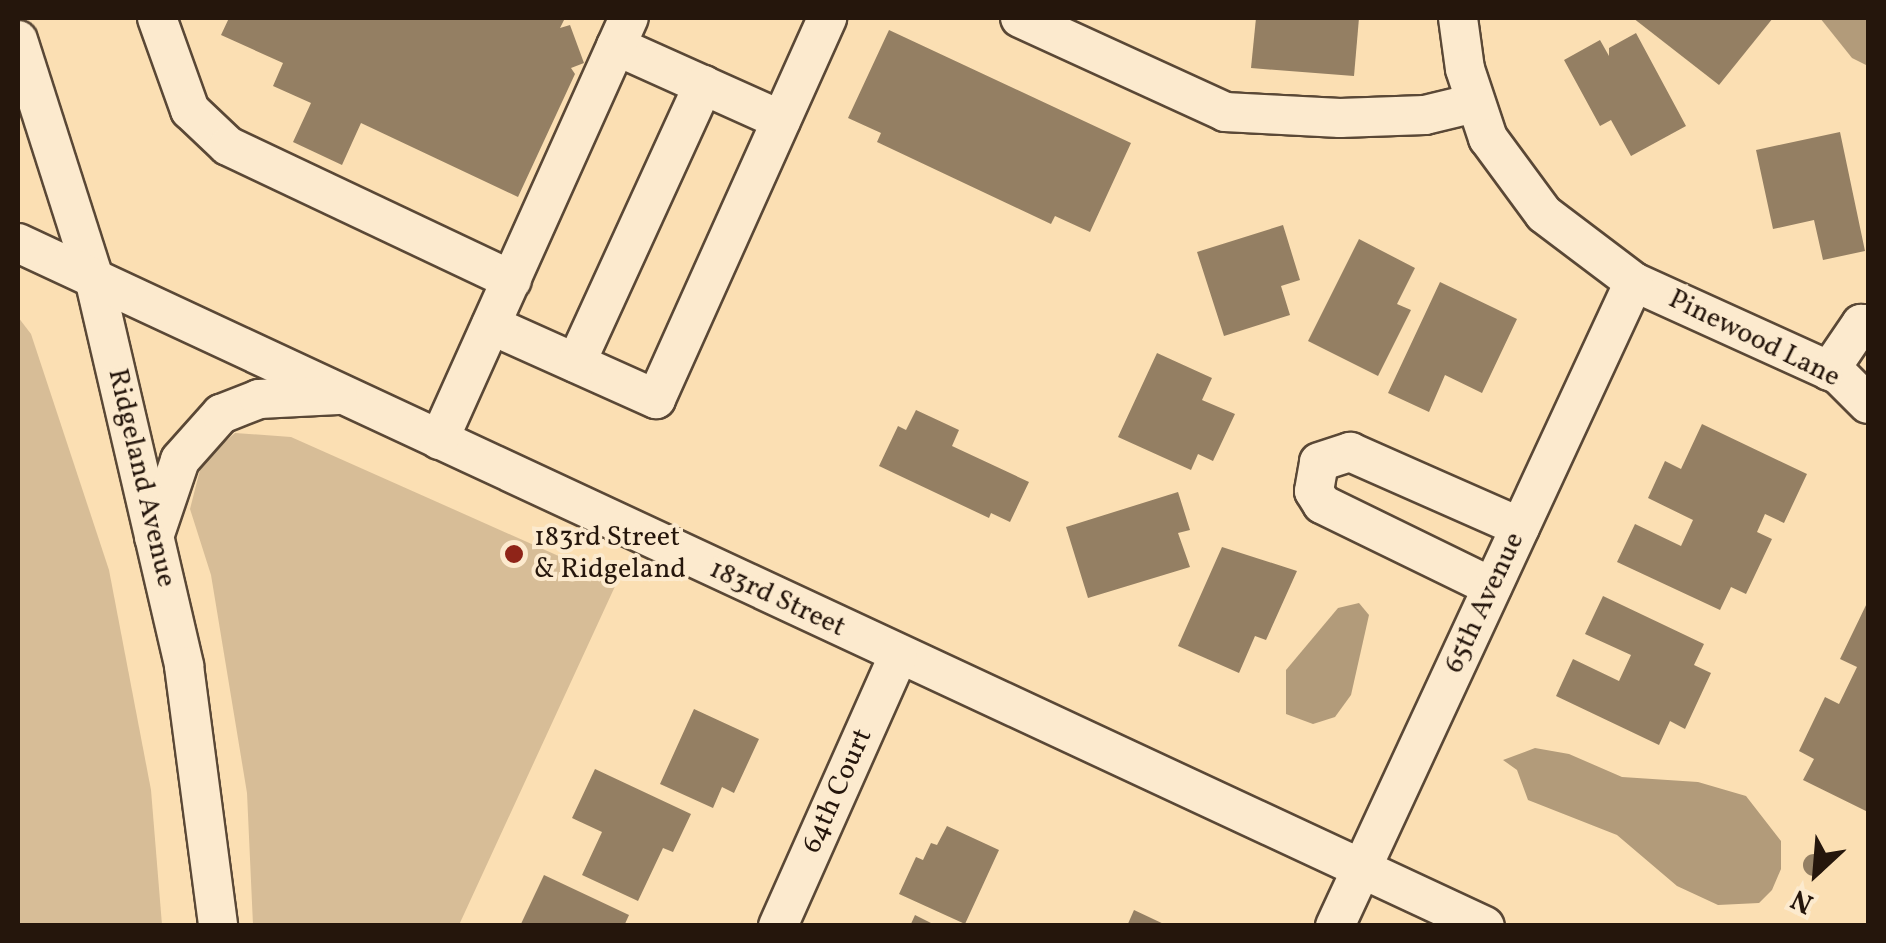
<!DOCTYPE html>
<style>
body{margin:0}
#map{position:relative;width:1886px;height:943px;overflow:hidden;background:#fbdfb3;font-family:Vollkorn,serif}
div>[style]{position:absolute}
[style*='--x']{left:calc(var(--x)*1px);top:calc(var(--y)*1px);width:calc(var(--w)*1px);rotate:calc(var(--a)*1deg)}
.green>*{inset:0;background:#d7bd97}
.water>*{inset:0;background:#b29b7a}
.building>*{inset:0;background:#947f63}
.round{border-radius:50%}
.roads{filter:drop-shadow(2px 0 #5a4836) drop-shadow(-2px 0 #5a4836) drop-shadow(0 2px #5a4836) drop-shadow(0 -2px #5a4836)}
.minor>*{height:38px;margin:-19px;padding:0 19px;transform-origin:19px;border-radius:19px;background:#fceace}
.dots>*{width:28px;height:28px;translate:-50% -50%;box-sizing:border-box;border:5px solid #fceace;border-radius:50%}
span{translate:-50% -50%;white-space:nowrap;text-align:center;line-height:1.15;-webkit-text-stroke:8px #fceace;paint-order:stroke}
.street-label{font-size:28px;color:#25160c}
.poi-label{font-size:28px;color:#25160c}
.left{translate:0 -50%;text-align:left}
.frame{position:absolute;inset:0;border:20px solid #25160c;pointer-events:none}
.north{position:absolute;left:1766px;top:823px;width:100px;height:100px;-webkit-text-stroke:8px #fceace;paint-order:stroke;rotate:206deg;font-size:28px;font-weight:700;line-height:40px;text-align:center;color:#25160c}
.north::after{content:'';display:block;margin:auto;width:35px;height:45px;background:#25160c;clip-path:polygon(50% 0,100% 100%,50% 72%,0 100%)}
</style>
<div id="map">
<div class="green">
<i style="clip-path:polygon(18px 317px,31px 334px,109px 570px,151px 790px,162px 925px,18px 925px)"></i>
<i style="clip-path:polygon(235px 433px,291px 437px,617px 582px,459px 925px,253px 925px,247px 793px,211px 575px,190px 509px,202px 462px)"></i>
</div>
<div class="water">
<i style="clip-path:polygon(1820px 18px,1868px 18px,1868px 66px,1852px 58px)"></i>
<i style="clip-path:polygon(1359px 603px,1369px 615px,1351px 695px,1335px 717px,1313px 724px,1286px 714px,1286px 670px,1338px 608px)"></i>
<i style="clip-path:polygon(1535px 748px,1569px 754px,1622px 777px,1698px 782px,1746px 796px,1781px 841px,1781px 869px,1772px 890px,1759px 903px,1718px 905px,1677px 886px,1617px 835px,1528px 800px,1517px 770px,1503px 760px)"></i>
</div>
<div class="building">
<i style="clip-path:polygon(229px 18px,565px 18px,560px 28px,570px 25px,584px 63px,571px 68px,575px 74px,518px 197px,361px 123px,342px 165px,293px 142px,311px 103px,273px 86px,283px 63px,221px 35px)"></i>
<i style="clip-path:polygon(1256px 18px,1359px 18px,1354px 76px,1251px 68px)"></i>
<i style="clip-path:polygon(1633px 18px,1773px 18px,1719px 85px)"></i>
<i style="clip-path:polygon(889px 30px,1131px 143px,1090px 232px,1055px 216px,1051px 224px,877px 142px,881px 133px,848px 118px)"></i>
<i style="clip-path:polygon(1636px 33px,1686px 126px,1631px 156px,1611px 120px,1600px 126px,1564px 60px,1600px 40px,1609px 56px,1609px 48px)"></i>
<i style="clip-path:polygon(1840px 132px,1865px 251px,1823px 260px,1814px 220px,1773px 229px,1756px 150px)"></i>
<i style="clip-path:polygon(1283px 225px,1300px 280px,1281px 286px,1290px 315px,1224px 336px,1197px 252px)"></i>
<i style="clip-path:polygon(1359px 239px,1415px 268px,1397px 304px,1411px 310px,1378px 376px,1308px 341px)"></i>
<i style="clip-path:polygon(1440px 282px,1517px 319px,1482px 393px,1445px 375px,1429px 412px,1388px 393px)"></i>
<i style="clip-path:polygon(1157px 353px,1212px 378px,1202px 400px,1235px 414px,1213px 461px,1198px 454px,1191px 470px,1118px 437px)"></i>
<i style="clip-path:polygon(916px 410px,959px 430px,952px 446px,1029px 482px,1010px 522px,991px 513px,989px 518px,879px 466px,898px 426px,906px 430px)"></i>
<i style="clip-path:polygon(1702px 424px,1807px 474px,1784px 523px,1765px 514px,1757px 532px,1772px 539px,1746px 594px,1731px 587px,1720px 610px,1617px 562px,1635px 524px,1681px 546px,1693px 520px,1648px 498px,1665px 461px,1681px 469px)"></i>
<i style="clip-path:polygon(1178px 492px,1190px 530px,1178px 533px,1190px 567px,1088px 598px,1066px 527px)"></i>
<i style="clip-path:polygon(1222px 547px,1297px 571px,1266px 640px,1255px 636px,1239px 673px,1178px 646px)"></i>
<i style="clip-path:polygon(1603px 596px,1704px 644px,1694px 665px,1711px 673px,1685px 729px,1670px 721px,1659px 745px,1556px 696px,1573px 659px,1619px 681px,1631px 655px,1585px 634px)"></i>
<i style="clip-path:polygon(1868px 601px,1868px 812px,1803px 780px,1814px 759px,1799px 751px,1825px 697px,1839px 704px,1857px 667px,1840px 659px)"></i>
<i style="clip-path:polygon(694px 709px,759px 739px,734px 793px,722px 787px,713px 808px,660px 784px)"></i>
<i style="clip-path:polygon(595px 769px,691px 814px,673px 852px,663px 848px,638px 901px,582px 875px,602px 832px,572px 818px)"></i>
<i style="clip-path:polygon(947px 826px,999px 850px,965px 924px,899px 894px,916px 857px,923px 860px,931px 843px,937px 845px)"></i>
<i class="round" style="left:1803px;top:854px;width:22px;height:22px"></i>
<i style="clip-path:polygon(544px 875px,629px 915px,624px 926px,520px 926px)"></i>
<i style="clip-path:polygon(1134px 910px,1168px 926px,1127px 926px)"></i>
<i style="clip-path:polygon(915px 915px,937px 926px,910px 926px)"></i>
</div>
<div class="roads">
<div class="minor">
<i style="--x:157;--y:18;--w:98;--a:70.3"></i>
<i style="--x:190;--y:110;--w:52;--a:43.5"></i>
<i style="--x:228;--y:146;--w:314;--a:25.3"></i>
<i style="--x:1020;--y:18;--w:226;--a:24.6"></i>
<i style="--x:1225;--y:112;--w:115;--a:3"></i>
<i style="--x:1340;--y:118;--w:85;--a:-2"></i>
<i style="--x:1425;--y:115;--w:51;--a:-13.5"></i>
<i style="--x:1458;--y:18;--w:51;--a:82.2"></i>
<i style="--x:1465;--y:69;--w:73;--a:71.6"></i>
<i style="--x:1488;--y:138;--w:94;--a:53.6"></i>
<i style="--x:1544;--y:214;--w:113;--a:37.1"></i>
<i style="--x:1634;--y:282;--w:225;--a:24.4"></i>
<i style="--x:1839;--y:375;--w:41;--a:45"></i>
<i style="--x:18;--y:40;--w:250;--a:72.3"></i>
<i style="--x:94;--y:278;--w:398;--a:76.9"></i>
<i style="--x:184;--y:666;--w:262;--a:82.5"></i>
<i style="--x:616;--y:46;--w:181;--a:24.2"></i>
<i style="--x:18;--y:243;--w:1618;--a:24.97"></i>
<i style="--x:491;--y:325;--w:181;--a:24.2"></i>
<i style="--x:656;--y:399;--w:418;--a:-65.8"></i>
<i style="--x:576;--y:363;--w:306;--a:-65.4"></i>
<i style="--x:1829;--y:371;--w:57;--a:-55.8"></i>
<i style="--x:1861;--y:324;--w:7;--a:0"></i>
<i style="--x:439;--y:440;--w:463;--a:-65.8"></i>
<i style="--x:154;--y:537;--w:81;--a:-71.3"></i>
<i style="--x:180;--y:460;--w:62;--a:-48.3"></i>
<i style="--x:221;--y:414;--w:41;--a:-21.5"></i>
<i style="--x:259;--y:399;--w:79;--a:-2.9"></i>
<i style="--x:1492;--y:587;--w:189;--a:-154"></i>
<i style="--x:1322;--y:504;--w:15;--a:-122"></i>
<i style="--x:1314;--y:491;--w:29;--a:-80"></i>
<i style="--x:1319;--y:462;--w:33;--a:-18"></i>
<i style="--x:1350;--y:452;--w:186;--a:23.8"></i>
<i style="--x:778;--y:926;--w:295;--a:-66"></i>
<i style="--x:1335;--y:926;--w:710;--a:-65.1"></i>
</div>
</div>
<div class="dots">
<i style="left:514px;top:554px;background:#8f2418"></i>
</div>
<div class="street-label">
<span style="left:1754px;top:339px;rotate:26deg">Pinewood Lane</span>
<span style="left:141px;top:478px;rotate:77deg">Ridgeland Avenue</span>
<span style="left:777px;top:599px;rotate:25deg">183rd Street</span>
<span style="left:1485px;top:603px;rotate:-65deg">65th Avenue</span>
<span style="left:838px;top:791px;rotate:-66deg">64th Court</span>
</div>
<div class="poi-label">
<span class="left" style="left:534px;top:554px">183rd Street<br>&amp; Ridgeland</span>
</div>
<div class="frame"></div>
<div class="north">N</div>
</div>
